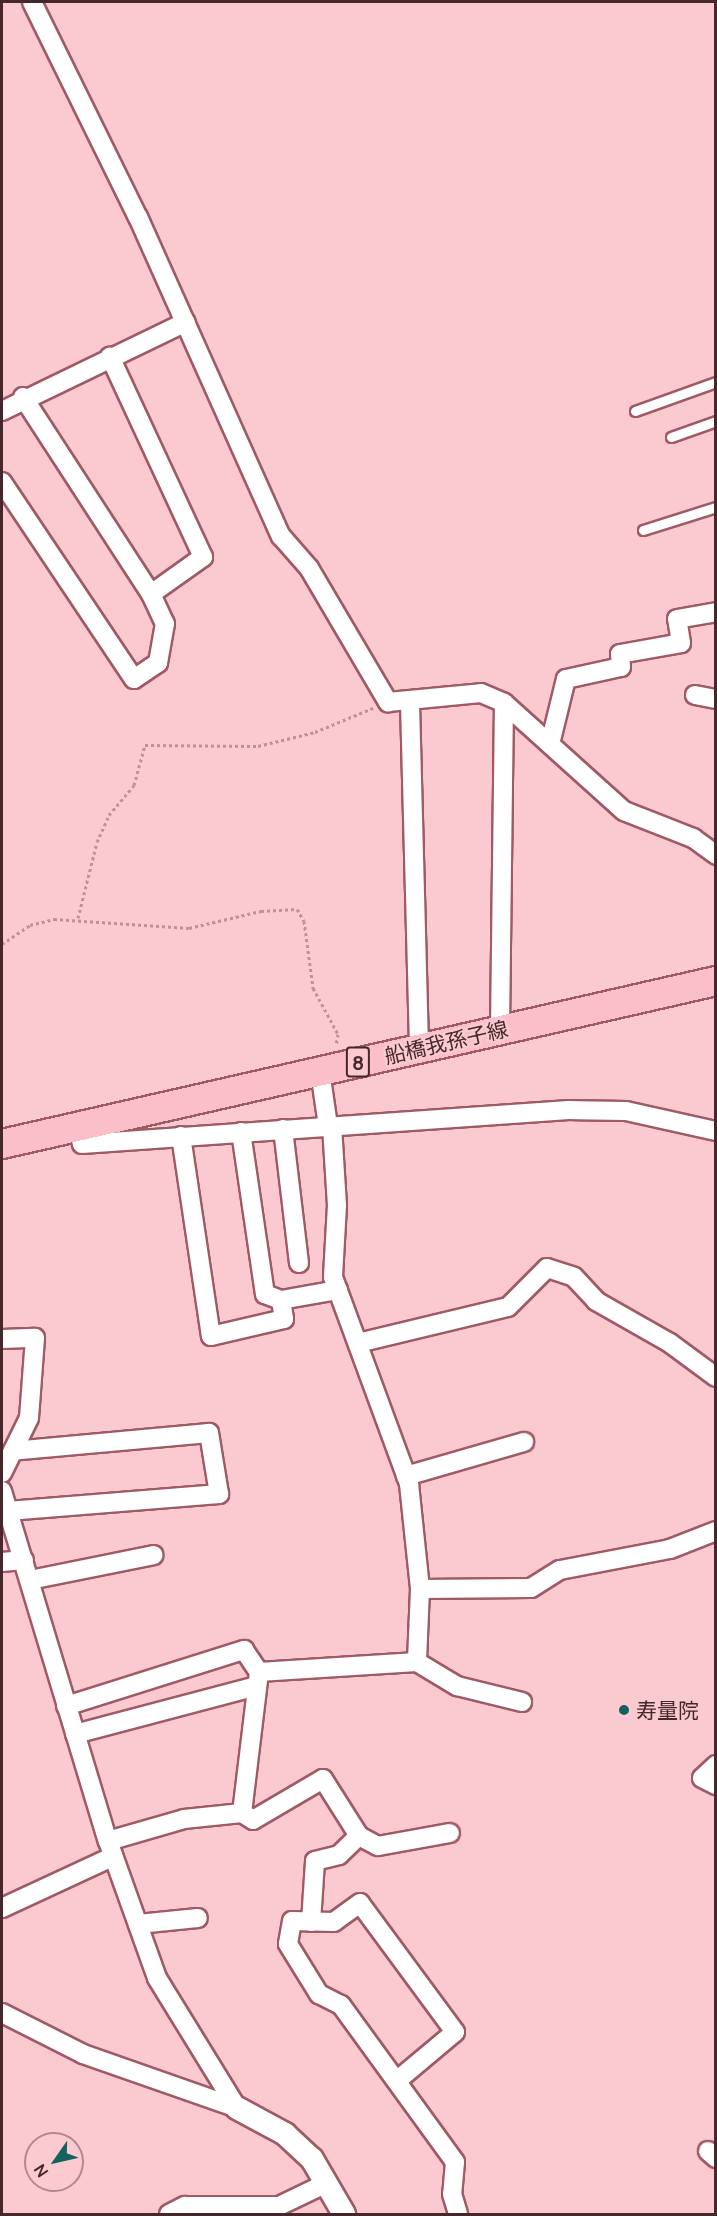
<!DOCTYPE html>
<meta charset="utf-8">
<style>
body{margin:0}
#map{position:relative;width:717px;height:2216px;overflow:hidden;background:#facad0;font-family:Manrope,"Noto Sans JP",sans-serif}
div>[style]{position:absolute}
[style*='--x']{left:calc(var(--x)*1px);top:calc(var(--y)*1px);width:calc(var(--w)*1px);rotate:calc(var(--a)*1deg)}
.path>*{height:3px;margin-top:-1.5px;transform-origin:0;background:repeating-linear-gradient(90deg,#bc9298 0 3px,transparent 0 6px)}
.roads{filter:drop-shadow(2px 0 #9f5a66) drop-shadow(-2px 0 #9f5a66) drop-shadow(0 2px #9f5a66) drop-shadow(0 -2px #9f5a66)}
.service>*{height:9px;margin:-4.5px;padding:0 4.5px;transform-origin:4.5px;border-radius:4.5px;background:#fff}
.minor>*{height:18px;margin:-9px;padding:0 9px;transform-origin:9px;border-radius:9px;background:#fff}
.tertiary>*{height:22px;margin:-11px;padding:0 11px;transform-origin:11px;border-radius:11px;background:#fff}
.primary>*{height:28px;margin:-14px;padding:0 14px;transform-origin:14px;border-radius:14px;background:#fbbfca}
.dots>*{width:16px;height:16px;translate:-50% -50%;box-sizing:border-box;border:3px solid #facad0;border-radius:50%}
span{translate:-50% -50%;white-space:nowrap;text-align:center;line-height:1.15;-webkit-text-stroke:4.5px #facad0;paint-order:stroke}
.shield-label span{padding:2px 4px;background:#facad0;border:2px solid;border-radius:4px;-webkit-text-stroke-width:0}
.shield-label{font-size:20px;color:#45272c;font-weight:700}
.street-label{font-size:21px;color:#45272c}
.poi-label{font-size:21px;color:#45272c}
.left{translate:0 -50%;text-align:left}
.frame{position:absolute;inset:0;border:3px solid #45272c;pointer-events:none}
.north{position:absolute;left:24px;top:2132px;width:60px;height:60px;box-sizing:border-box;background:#facad0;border:2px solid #b2898e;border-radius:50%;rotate:236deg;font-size:16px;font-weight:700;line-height:24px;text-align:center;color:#45272c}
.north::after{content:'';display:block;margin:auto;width:21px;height:27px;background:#14625e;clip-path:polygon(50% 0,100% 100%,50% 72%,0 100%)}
</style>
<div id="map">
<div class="path">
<i style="--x:78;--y:918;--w:78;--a:-76"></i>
<i style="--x:97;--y:842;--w:30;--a:-66"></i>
<i style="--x:109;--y:815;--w:39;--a:-50"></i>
<i style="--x:134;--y:785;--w:41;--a:-74.6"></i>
<i style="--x:145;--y:745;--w:113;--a:0.5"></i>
<i style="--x:258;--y:746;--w:59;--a:-13.8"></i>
<i style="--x:315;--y:732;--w:63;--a:-22.5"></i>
<i style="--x:2;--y:944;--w:34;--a:-34"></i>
<i style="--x:30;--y:925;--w:25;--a:-14"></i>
<i style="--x:54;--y:919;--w:135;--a:3.8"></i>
<i style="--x:189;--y:928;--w:74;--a:-13.3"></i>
<i style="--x:261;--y:911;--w:36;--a:-3"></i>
<i style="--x:297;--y:909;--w:14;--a:60"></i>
<i style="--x:304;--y:921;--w:68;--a:82.3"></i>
<i style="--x:313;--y:988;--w:52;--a:61.5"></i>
<i style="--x:338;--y:1034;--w:11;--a:100"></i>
</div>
<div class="roads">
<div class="service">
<i style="--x:635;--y:411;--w:86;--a:-19.7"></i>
<i style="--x:671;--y:437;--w:48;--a:-19.6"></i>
<i style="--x:643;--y:530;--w:77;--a:-17.5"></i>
</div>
<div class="minor">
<i style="--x:32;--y:2;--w:240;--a:63.8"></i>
<i style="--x:138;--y:217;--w:350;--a:65.9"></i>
<i style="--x:281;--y:536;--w:43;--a:48.8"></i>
<i style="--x:309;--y:568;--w:156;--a:59.5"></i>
<i style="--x:388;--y:702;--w:93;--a:-5.5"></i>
<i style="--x:481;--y:693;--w:25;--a:23"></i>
<i style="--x:504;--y:703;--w:161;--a:42"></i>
<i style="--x:624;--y:811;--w:74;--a:21.4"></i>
<i style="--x:693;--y:838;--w:29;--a:36"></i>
<i style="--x:23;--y:397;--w:235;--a:57"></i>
<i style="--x:2;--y:411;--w:204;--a:-25.8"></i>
<i style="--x:2;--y:482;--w:237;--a:56.2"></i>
<i style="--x:134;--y:679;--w:29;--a:-34"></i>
<i style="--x:158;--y:663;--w:40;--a:-80"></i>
<i style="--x:165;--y:624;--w:33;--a:-115"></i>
<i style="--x:151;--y:594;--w:64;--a:-35.4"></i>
<i style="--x:203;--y:557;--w:221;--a:-114.9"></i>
<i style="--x:695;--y:695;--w:21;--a:11"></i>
<i style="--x:410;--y:703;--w:345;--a:88.5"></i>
<i style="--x:550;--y:744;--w:67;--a:-76.2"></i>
<i style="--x:566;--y:679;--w:56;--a:-12.3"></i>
<i style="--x:621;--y:667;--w:13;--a:-94"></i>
<i style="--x:620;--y:654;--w:62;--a:-10.2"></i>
<i style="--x:681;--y:643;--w:24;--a:-99"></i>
<i style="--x:677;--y:619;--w:40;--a:-10"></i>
<i style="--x:500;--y:1029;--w:326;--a:-89.3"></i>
<i style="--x:320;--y:1071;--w:56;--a:81.7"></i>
<i style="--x:332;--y:1126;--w:79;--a:86.4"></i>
<i style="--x:337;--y:1205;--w:72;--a:93.2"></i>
<i style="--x:333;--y:1277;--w:221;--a:69.8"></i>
<i style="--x:409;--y:1484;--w:106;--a:84"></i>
<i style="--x:420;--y:1589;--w:73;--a:92.4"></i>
<i style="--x:78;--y:1127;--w:17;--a:77"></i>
<i style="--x:82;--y:1144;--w:488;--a:-4"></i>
<i style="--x:569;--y:1110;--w:57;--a:1"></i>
<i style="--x:626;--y:1111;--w:92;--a:12.5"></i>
<i style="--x:283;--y:1129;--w:135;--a:83.2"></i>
<i style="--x:241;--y:1132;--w:164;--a:81.6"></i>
<i style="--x:265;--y:1294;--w:17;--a:21"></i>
<i style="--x:181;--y:1136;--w:202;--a:81.5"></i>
<i style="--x:211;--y:1336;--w:75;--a:-13.1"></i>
<i style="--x:284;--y:1319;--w:19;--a:-99"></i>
<i style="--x:281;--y:1300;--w:58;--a:-10"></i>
<i style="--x:2;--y:1339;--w:33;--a:-2"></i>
<i style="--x:35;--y:1338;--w:80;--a:94.3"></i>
<i style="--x:29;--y:1418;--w:61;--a:116.1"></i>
<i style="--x:358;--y:1343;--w:154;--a:-13.5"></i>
<i style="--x:508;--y:1307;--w:55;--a:-45"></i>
<i style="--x:547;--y:1268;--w:28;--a:18"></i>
<i style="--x:574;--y:1277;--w:33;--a:47"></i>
<i style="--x:596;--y:1301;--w:85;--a:29.6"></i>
<i style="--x:670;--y:1343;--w:57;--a:36.5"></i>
<i style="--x:406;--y:1476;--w:123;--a:-16.1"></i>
<i style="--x:2;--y:1491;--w:366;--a:73.2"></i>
<i style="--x:108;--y:1841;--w:145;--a:70.3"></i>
<i style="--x:157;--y:1978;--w:153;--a:58.4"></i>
<i style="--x:8;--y:1511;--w:212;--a:-4.6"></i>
<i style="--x:219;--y:1494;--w:62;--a:-99.3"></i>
<i style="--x:209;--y:1433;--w:197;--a:174.8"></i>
<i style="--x:2;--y:1562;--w:22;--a:-5"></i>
<i style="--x:30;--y:1580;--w:126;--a:-11.4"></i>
<i style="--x:420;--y:1589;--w:111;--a:-0.5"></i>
<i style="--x:531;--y:1588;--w:34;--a:-32"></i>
<i style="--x:560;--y:1570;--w:112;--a:-10.8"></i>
<i style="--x:670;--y:1549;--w:49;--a:-21.4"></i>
<i style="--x:66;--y:1706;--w:187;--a:-17.5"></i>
<i style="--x:244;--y:1650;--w:27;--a:56"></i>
<i style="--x:75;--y:1734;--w:188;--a:-14.8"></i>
<i style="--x:716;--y:1765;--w:19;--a:137"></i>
<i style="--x:702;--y:1778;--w:16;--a:27"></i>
<i style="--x:242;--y:1813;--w:142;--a:-83.1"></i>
<i style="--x:259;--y:1672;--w:158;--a:-3.6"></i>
<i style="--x:417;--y:1662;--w:47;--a:31"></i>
<i style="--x:457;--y:1686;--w:67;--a:13.8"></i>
<i style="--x:108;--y:1841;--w:79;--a:-16.1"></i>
<i style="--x:184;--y:1819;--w:58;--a:-5.9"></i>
<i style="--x:242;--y:1813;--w:13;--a:32"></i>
<i style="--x:253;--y:1820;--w:81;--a:-30.4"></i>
<i style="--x:323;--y:1779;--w:67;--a:57.7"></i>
<i style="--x:359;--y:1836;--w:21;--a:28"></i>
<i style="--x:378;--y:1846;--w:73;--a:-10.2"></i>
<i style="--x:2;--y:1908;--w:123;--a:-24.9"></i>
<i style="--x:311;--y:1922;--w:61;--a:-86.2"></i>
<i style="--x:315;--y:1861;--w:25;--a:-14"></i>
<i style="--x:339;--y:1855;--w:28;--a:-44"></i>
<i style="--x:138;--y:1924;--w:60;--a:-5.7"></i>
<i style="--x:2;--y:2013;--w:91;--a:26.8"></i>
<i style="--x:83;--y:2054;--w:163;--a:19.3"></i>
<i style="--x:399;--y:2079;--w:73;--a:-40"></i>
<i style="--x:455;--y:2032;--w:160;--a:-126.4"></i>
<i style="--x:360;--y:1903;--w:32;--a:144"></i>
<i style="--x:334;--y:1922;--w:42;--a:-178.6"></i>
<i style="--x:292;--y:1921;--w:23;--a:100"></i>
<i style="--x:288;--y:1944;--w:59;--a:58.2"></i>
<i style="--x:319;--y:1994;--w:25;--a:27"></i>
<i style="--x:341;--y:2005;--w:194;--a:54"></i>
<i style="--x:455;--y:2162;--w:32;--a:95"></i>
<i style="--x:452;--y:2194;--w:21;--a:73"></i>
<i style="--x:708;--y:2151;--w:11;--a:41"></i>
<i style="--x:169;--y:2214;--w:18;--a:-27"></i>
<i style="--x:185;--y:2206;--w:94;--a:0"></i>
<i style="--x:279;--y:2206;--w:51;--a:-25.6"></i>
</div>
<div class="tertiary">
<i style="--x:237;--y:2108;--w:55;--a:28.4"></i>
<i style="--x:285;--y:2134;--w:37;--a:43"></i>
<i style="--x:312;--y:2159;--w:64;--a:59.8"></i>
</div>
<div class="primary">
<i style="--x:2;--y:1144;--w:732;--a:-12.86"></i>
</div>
</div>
<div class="dots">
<i style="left:624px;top:1710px;background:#14625e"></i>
</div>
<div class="shield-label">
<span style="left:358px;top:1062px">8</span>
</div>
<div class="street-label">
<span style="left:446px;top:1042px;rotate:-13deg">船橋我孫子線</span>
</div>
<div class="poi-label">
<span class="left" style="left:636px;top:1710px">寿量院</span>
</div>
<div class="frame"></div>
<div class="north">N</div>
</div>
